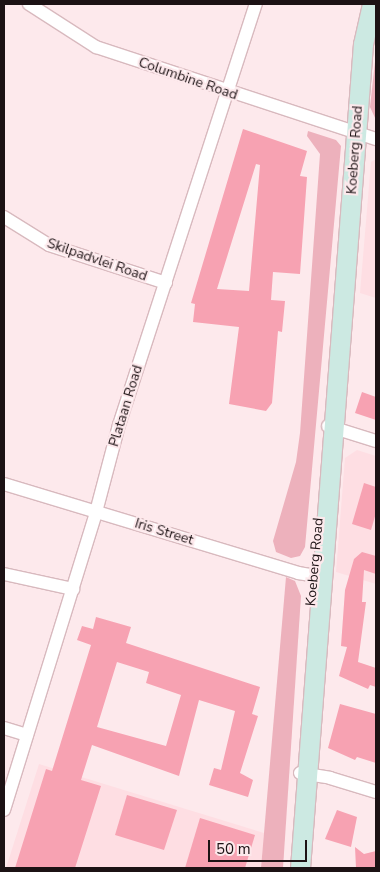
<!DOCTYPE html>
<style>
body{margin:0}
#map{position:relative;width:380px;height:872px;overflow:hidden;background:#fde9ec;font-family:"Nunito Sans",sans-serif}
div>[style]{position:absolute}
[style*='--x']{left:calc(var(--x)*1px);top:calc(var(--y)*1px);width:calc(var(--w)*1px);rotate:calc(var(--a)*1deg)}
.built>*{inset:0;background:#fedee3}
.green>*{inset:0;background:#edb1bc}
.building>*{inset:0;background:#f7a2b2}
.roads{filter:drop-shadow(1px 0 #d8b9be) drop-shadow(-1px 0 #d8b9be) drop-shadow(0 1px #d8b9be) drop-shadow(0 -1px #d8b9be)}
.minor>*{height:12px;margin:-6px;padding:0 6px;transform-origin:6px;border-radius:6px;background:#fff}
.secondary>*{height:19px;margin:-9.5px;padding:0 9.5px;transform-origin:9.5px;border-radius:9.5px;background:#cce9e2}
span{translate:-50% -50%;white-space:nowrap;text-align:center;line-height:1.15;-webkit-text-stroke:4.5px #fde9ec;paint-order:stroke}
.street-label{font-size:14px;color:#1c1214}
.frame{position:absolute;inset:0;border:5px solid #1c1214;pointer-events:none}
.scale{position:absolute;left:208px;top:840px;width:99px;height:22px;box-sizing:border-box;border:2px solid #1c1214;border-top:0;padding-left:6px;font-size:15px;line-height:18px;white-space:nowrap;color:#1c1214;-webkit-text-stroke:4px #fde9ec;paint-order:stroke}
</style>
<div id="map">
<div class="built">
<i style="clip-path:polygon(376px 159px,376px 298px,360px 293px,371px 162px)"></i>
<i style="clip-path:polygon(357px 450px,376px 456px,376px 584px,336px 572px,345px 458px)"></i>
<i style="clip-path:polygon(39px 764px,264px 833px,261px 868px,6px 868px)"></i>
</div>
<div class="green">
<i style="clip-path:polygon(376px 53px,376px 120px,370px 107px)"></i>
<i style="clip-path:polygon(308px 131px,336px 140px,341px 146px,305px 547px,300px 556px,291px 558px,276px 552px,273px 541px,296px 462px,300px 433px,320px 154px,307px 136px)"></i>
<i style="clip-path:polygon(286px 577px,295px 581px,301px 596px,283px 868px,261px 868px)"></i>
</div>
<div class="building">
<i style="clip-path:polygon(evenodd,243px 129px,307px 151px,300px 176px,307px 177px,300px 274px,273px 272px,271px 300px,285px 301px,282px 332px,278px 331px,272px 403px,266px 411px,229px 404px,239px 327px,193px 322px,195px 304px,191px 303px,243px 129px,256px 164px,260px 165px,249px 291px,217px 289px,256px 164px)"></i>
<i style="clip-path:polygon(362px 392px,376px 397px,376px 420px,355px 413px)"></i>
<i style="clip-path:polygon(364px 483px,376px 487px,376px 513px,371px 530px,352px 524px)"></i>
<i style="clip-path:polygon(362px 552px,376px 556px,376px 574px,364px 570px,362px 602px,366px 602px,358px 662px,376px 668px,376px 687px,370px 685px,368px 689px,339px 676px,347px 647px,341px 646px,345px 590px,354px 559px)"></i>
<i style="clip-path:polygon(evenodd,96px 617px,131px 627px,126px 643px,260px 687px,252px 714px,258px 716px,240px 773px,253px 780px,248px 797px,209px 785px,214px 768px,221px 770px,235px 711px,199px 700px,179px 776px,92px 745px,81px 780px,101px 786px,75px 868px,15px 868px,46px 769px,52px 771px,91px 645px,77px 640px,82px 626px,93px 629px,96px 617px,117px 662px,149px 672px,146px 683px,181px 695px,166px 746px,97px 727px,117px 662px)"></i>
<i style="clip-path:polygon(340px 704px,376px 714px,376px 763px,357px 757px,355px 760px,328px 748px)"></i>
<i style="clip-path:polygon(127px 795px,177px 810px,164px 850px,115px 835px)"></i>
<i style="clip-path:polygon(337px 810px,357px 817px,351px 847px,325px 839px)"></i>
<i style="clip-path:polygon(200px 818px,255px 835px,245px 868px,185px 868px)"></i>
<i style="clip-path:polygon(355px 847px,364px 854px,376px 851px,376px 868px,356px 868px)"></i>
</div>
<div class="roads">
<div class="minor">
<i style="--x:29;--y:4;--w:80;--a:32.7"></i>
<i style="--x:96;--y:47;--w:295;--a:18.2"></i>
<i style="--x:4;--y:217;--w:53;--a:31.9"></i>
<i style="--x:49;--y:245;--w:123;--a:18"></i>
<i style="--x:328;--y:426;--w:50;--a:17.4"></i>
<i style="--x:4;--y:484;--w:307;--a:16.8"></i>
<i style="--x:298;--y:573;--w:26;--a:9"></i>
<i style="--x:4;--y:574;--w:71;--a:12.3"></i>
<i style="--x:4;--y:728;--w:24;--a:17"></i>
<i style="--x:300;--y:773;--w:30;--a:9"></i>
<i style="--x:330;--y:778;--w:48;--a:16.9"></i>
<i style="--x:4;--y:810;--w:312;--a:-72.8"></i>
<i style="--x:96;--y:512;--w:90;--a:-75.2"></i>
<i style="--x:119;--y:425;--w:443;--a:-72"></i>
</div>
<div class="secondary">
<i style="--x:300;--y:868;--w:826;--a:-85.63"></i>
<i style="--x:363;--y:44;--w:41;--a:-77.3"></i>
</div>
</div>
<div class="street-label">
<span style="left:188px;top:79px;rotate:19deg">Columbine Road</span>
<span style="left:355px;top:150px;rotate:-86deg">Koeberg Road</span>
<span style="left:97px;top:260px;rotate:19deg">Skilpadvlei Road</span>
<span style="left:126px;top:406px;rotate:-73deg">Plataan Road</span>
<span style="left:164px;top:532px;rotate:17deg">Iris Street</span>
<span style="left:315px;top:562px;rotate:-85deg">Koeberg Road</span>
</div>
<div class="frame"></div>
<div class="scale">50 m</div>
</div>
